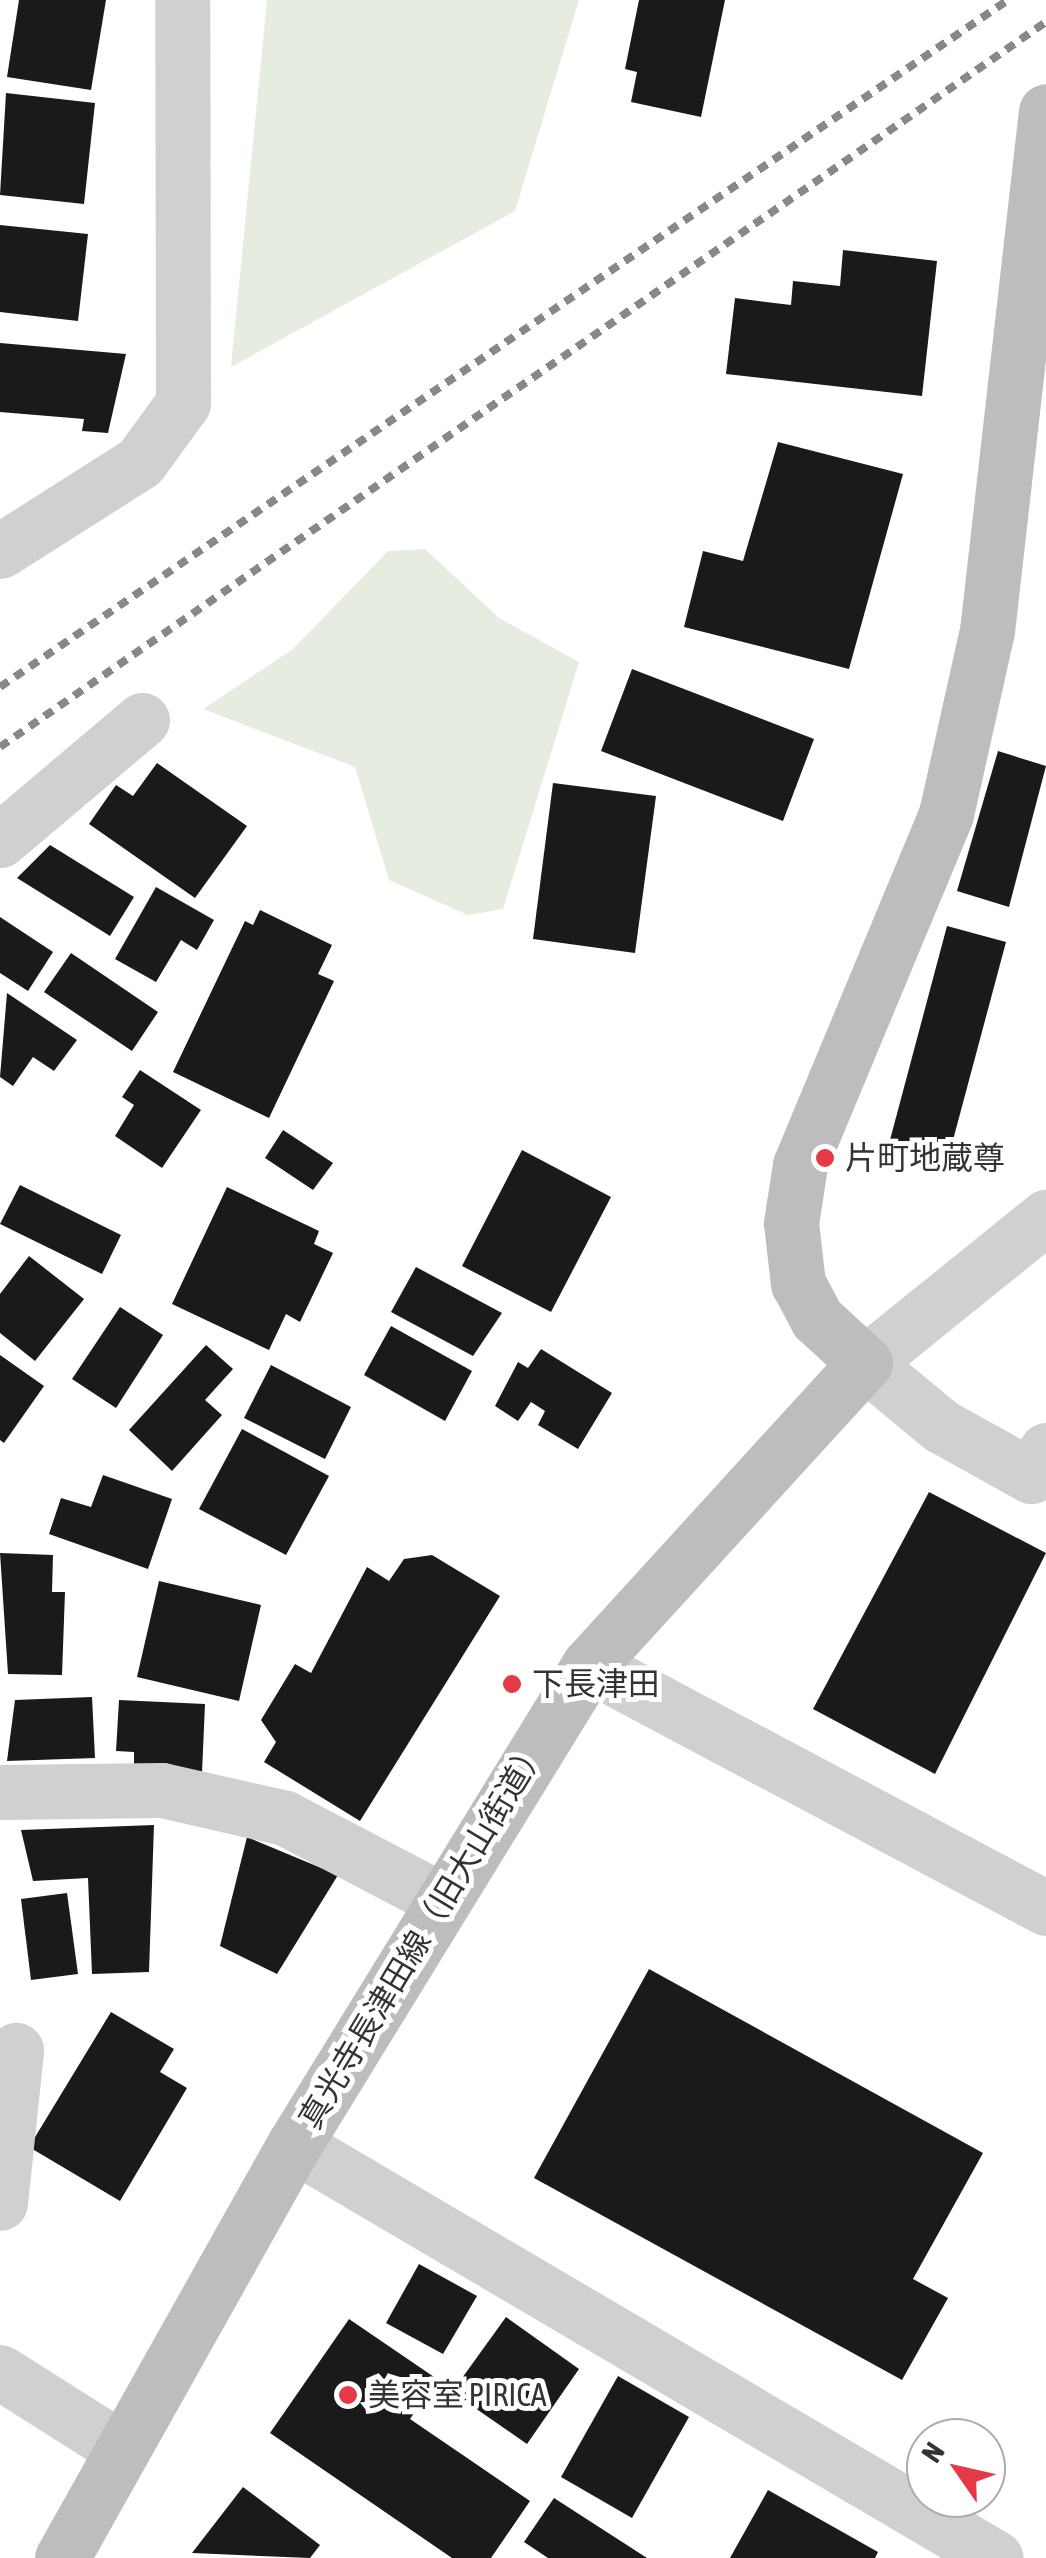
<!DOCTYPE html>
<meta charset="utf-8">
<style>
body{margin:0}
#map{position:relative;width:1046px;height:2558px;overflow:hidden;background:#fff;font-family:"Asap Condensed","Noto Sans JP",sans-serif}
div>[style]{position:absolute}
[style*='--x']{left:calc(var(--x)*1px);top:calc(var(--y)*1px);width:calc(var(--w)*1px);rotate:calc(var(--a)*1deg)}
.green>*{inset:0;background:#e6ecdf}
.building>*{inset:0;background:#1a1a1a}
.minor>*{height:55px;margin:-27.5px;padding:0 27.5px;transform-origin:27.5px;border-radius:27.5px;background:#d0d0d0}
.tertiary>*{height:55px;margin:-27.5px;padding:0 27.5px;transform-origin:27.5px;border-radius:27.5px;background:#d0d0d0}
.secondary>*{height:55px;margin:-27.5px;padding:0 27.5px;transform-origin:27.5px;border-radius:27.5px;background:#bdbdbd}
.rail>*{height:8px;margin-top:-4px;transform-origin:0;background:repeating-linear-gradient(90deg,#888 0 10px,transparent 0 18px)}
.dots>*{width:28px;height:28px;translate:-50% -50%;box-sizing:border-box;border:5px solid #fff;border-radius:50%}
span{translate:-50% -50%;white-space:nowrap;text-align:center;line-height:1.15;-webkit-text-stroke:10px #fff;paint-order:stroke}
.poi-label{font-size:32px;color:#333}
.left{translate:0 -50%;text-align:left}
.street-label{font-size:32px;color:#333}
.north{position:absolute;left:906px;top:2418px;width:100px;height:100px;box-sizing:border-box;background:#fff;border:2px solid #adadad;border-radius:50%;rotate:304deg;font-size:28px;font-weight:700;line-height:40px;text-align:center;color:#333}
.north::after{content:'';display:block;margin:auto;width:35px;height:45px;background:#e63946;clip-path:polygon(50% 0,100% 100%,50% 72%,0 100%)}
</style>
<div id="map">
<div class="green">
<i style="clip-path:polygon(267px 0,579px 0,515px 211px,231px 367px)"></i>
<i style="clip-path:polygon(425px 549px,499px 618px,579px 662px,503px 909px,468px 915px,389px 880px,355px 767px,203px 709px,293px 649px,388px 551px)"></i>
</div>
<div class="building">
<i style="clip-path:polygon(19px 0,106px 0,91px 90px,7px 77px)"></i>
<i style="clip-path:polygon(639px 0,725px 0,701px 117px,631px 102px,637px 72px,625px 69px)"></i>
<i style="clip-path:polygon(6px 93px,95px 103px,84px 204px,0 195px)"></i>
<i style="clip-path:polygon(0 225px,88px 234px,78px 321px,0 312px)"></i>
<i style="clip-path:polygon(843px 250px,937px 261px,922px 396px,726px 374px,735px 298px,791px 305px,793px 281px,840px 286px)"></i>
<i style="clip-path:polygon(0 343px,126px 354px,108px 433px,82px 431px,84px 419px,0 412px)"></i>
<i style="clip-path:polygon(778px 442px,903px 474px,849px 669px,684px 627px,703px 551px,743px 561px)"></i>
<i style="clip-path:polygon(632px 669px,814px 739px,783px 821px,601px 751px)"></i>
<i style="clip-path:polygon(998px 751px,1046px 766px,1009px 907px,957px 891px)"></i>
<i style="clip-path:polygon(157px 763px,247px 826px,195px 898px,89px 824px,116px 785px,133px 796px)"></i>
<i style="clip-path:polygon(553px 783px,656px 796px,635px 953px,533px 939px)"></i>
<i style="clip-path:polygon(50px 845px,134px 897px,110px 936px,17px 878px)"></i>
<i style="clip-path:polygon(156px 887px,214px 920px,197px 950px,181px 940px,156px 982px,115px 959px)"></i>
<i style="clip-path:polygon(260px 910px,332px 945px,318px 974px,334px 981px,269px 1118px,173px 1072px,245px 921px,253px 925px)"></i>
<i style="clip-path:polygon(0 917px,53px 952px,28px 991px,0 973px)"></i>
<i style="clip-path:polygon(947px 926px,1006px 942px,949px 1155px,890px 1140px)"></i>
<i style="clip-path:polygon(71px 953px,158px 1012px,132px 1051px,44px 992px)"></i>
<i style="clip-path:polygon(7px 993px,77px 1040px,54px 1071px,33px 1057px,13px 1086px,0 1077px)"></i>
<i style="clip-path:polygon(140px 1070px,201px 1110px,162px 1168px,115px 1136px,134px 1105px,122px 1097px)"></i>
<i style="clip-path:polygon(283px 1130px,333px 1163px,313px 1190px,265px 1158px)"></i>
<i style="clip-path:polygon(522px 1150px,611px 1197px,551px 1312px,462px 1266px)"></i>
<i style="clip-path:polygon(20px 1185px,121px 1235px,102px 1274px,0 1224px)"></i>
<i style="clip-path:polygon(227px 1187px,319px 1231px,314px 1244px,333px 1253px,300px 1322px,286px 1314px,269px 1350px,172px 1304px)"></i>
<i style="clip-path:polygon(29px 1256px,84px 1299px,35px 1361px,0 1333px,0 1294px)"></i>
<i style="clip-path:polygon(416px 1267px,502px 1313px,473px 1356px,391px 1312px)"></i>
<i style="clip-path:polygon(120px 1307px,163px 1335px,116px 1408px,72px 1379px)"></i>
<i style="clip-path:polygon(391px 1326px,472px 1371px,445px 1421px,364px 1375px)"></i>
<i style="clip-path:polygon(206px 1345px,233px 1369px,205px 1400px,222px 1415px,172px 1471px,129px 1430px)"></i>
<i style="clip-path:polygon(541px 1349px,612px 1393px,578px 1449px,538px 1425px,545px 1411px,531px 1402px,518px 1421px,495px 1406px,518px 1362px,528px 1368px)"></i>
<i style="clip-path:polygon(0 1355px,44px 1386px,4px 1443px,0 1440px)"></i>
<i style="clip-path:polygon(271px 1365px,351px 1407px,325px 1459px,244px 1418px)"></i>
<i style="clip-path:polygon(242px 1429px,329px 1476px,286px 1555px,199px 1509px)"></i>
<i style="clip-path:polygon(103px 1475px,172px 1499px,148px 1569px,49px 1534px,61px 1498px,91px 1507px)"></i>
<i style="clip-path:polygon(929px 1492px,1046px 1553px,935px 1774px,813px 1709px)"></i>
<i style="clip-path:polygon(0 1553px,53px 1555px,52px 1592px,65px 1592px,62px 1675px,8px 1674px)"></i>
<i style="clip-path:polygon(432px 1555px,500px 1596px,360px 1821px,264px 1762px,276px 1742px,261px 1720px,295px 1664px,311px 1673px,367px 1567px,389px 1581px,404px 1559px)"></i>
<i style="clip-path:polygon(159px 1581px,261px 1605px,239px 1701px,137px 1677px)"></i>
<i style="clip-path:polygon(92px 1697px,95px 1758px,7px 1761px,15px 1700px)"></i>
<i style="clip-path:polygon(119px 1700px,205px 1704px,202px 1773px,134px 1770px,134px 1752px,116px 1751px)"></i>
<i style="clip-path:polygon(154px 1825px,149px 1972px,92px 1974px,88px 1878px,33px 1881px,21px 1830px)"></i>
<i style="clip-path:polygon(247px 1837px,338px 1875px,277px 1974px,220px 1946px)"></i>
<i style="clip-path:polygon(67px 1893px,78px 1974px,31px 1980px,21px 1899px)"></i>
<i style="clip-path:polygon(649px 1969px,983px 2153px,913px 2279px,948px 2298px,902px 2380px,534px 2178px)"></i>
<i style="clip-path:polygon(111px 2012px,174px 2049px,160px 2072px,187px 2088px,120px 2201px,29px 2147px)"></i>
<i style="clip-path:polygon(419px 2264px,477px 2296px,443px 2354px,386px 2323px)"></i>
<i style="clip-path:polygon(506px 2317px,579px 2369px,527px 2444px,452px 2392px)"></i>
<i style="clip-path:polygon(349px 2319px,437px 2379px,410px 2419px,530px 2501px,491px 2558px,452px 2558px,270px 2433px)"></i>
<i style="clip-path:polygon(618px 2376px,689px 2417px,632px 2518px,561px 2477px)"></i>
<i style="clip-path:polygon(243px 2487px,320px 2545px,310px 2558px,192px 2553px)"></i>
<i style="clip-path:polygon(768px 2490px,878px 2552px,875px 2558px,730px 2558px)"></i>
<i style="clip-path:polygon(554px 2498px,647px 2558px,548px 2558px,524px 2542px)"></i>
</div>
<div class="minor">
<i style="--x:0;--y:551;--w:166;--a:-32.4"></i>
<i style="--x:140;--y:462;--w:73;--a:-53.9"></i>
<i style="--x:183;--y:403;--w:403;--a:-90.1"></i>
<i style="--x:0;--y:840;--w:186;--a:-40.2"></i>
<i style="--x:865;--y:1363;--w:99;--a:39.7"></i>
<i style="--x:941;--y:1426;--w:103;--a:29.1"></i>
<i style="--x:1031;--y:1476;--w:30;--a:-60"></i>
<i style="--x:589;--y:1665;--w:518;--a:28"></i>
<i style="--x:0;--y:1792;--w:162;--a:-0.7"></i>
<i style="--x:162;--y:1790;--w:126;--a:12.8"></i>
<i style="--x:285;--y:1818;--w:175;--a:27.6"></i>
<i style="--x:294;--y:2145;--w:814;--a:30.47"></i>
<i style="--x:0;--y:2203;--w:154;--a:-84"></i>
<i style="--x:0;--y:2372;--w:144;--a:32.3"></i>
</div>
<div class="tertiary">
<i style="--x:865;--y:1363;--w:233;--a:-38.9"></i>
</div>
<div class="secondary">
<i style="--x:62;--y:2558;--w:474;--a:-60.7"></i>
<i style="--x:294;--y:2145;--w:563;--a:-58.43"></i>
<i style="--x:589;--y:1665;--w:409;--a:-47.6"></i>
<i style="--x:865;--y:1363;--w:65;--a:-137.5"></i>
<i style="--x:817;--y:1319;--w:40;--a:-118"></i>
<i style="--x:798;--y:1284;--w:61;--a:-96.5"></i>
<i style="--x:791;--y:1223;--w:59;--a:-81.2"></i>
<i style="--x:800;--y:1165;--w:380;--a:-67.4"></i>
<i style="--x:946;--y:814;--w:188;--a:-77.4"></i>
<i style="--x:987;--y:631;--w:523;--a:-83.53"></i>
</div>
<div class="rail">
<i style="--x:0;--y:687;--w:1220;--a:-34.28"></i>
<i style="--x:0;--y:747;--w:1273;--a:-34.73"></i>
</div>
<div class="dots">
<i style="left:825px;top:1158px;background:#e63946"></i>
<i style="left:512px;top:1684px;background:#e63946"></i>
<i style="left:348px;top:2395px;background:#e63946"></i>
</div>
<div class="poi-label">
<span class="left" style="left:845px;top:1158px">片町地蔵尊</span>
<span class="left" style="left:532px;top:1684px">下長津田</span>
<span class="left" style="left:368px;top:2395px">美容室 PIRICA</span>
</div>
<div class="street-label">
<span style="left:423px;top:1934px;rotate:-59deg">真光寺長津田線（旧大山街道）</span>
</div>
<div class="north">N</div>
</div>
